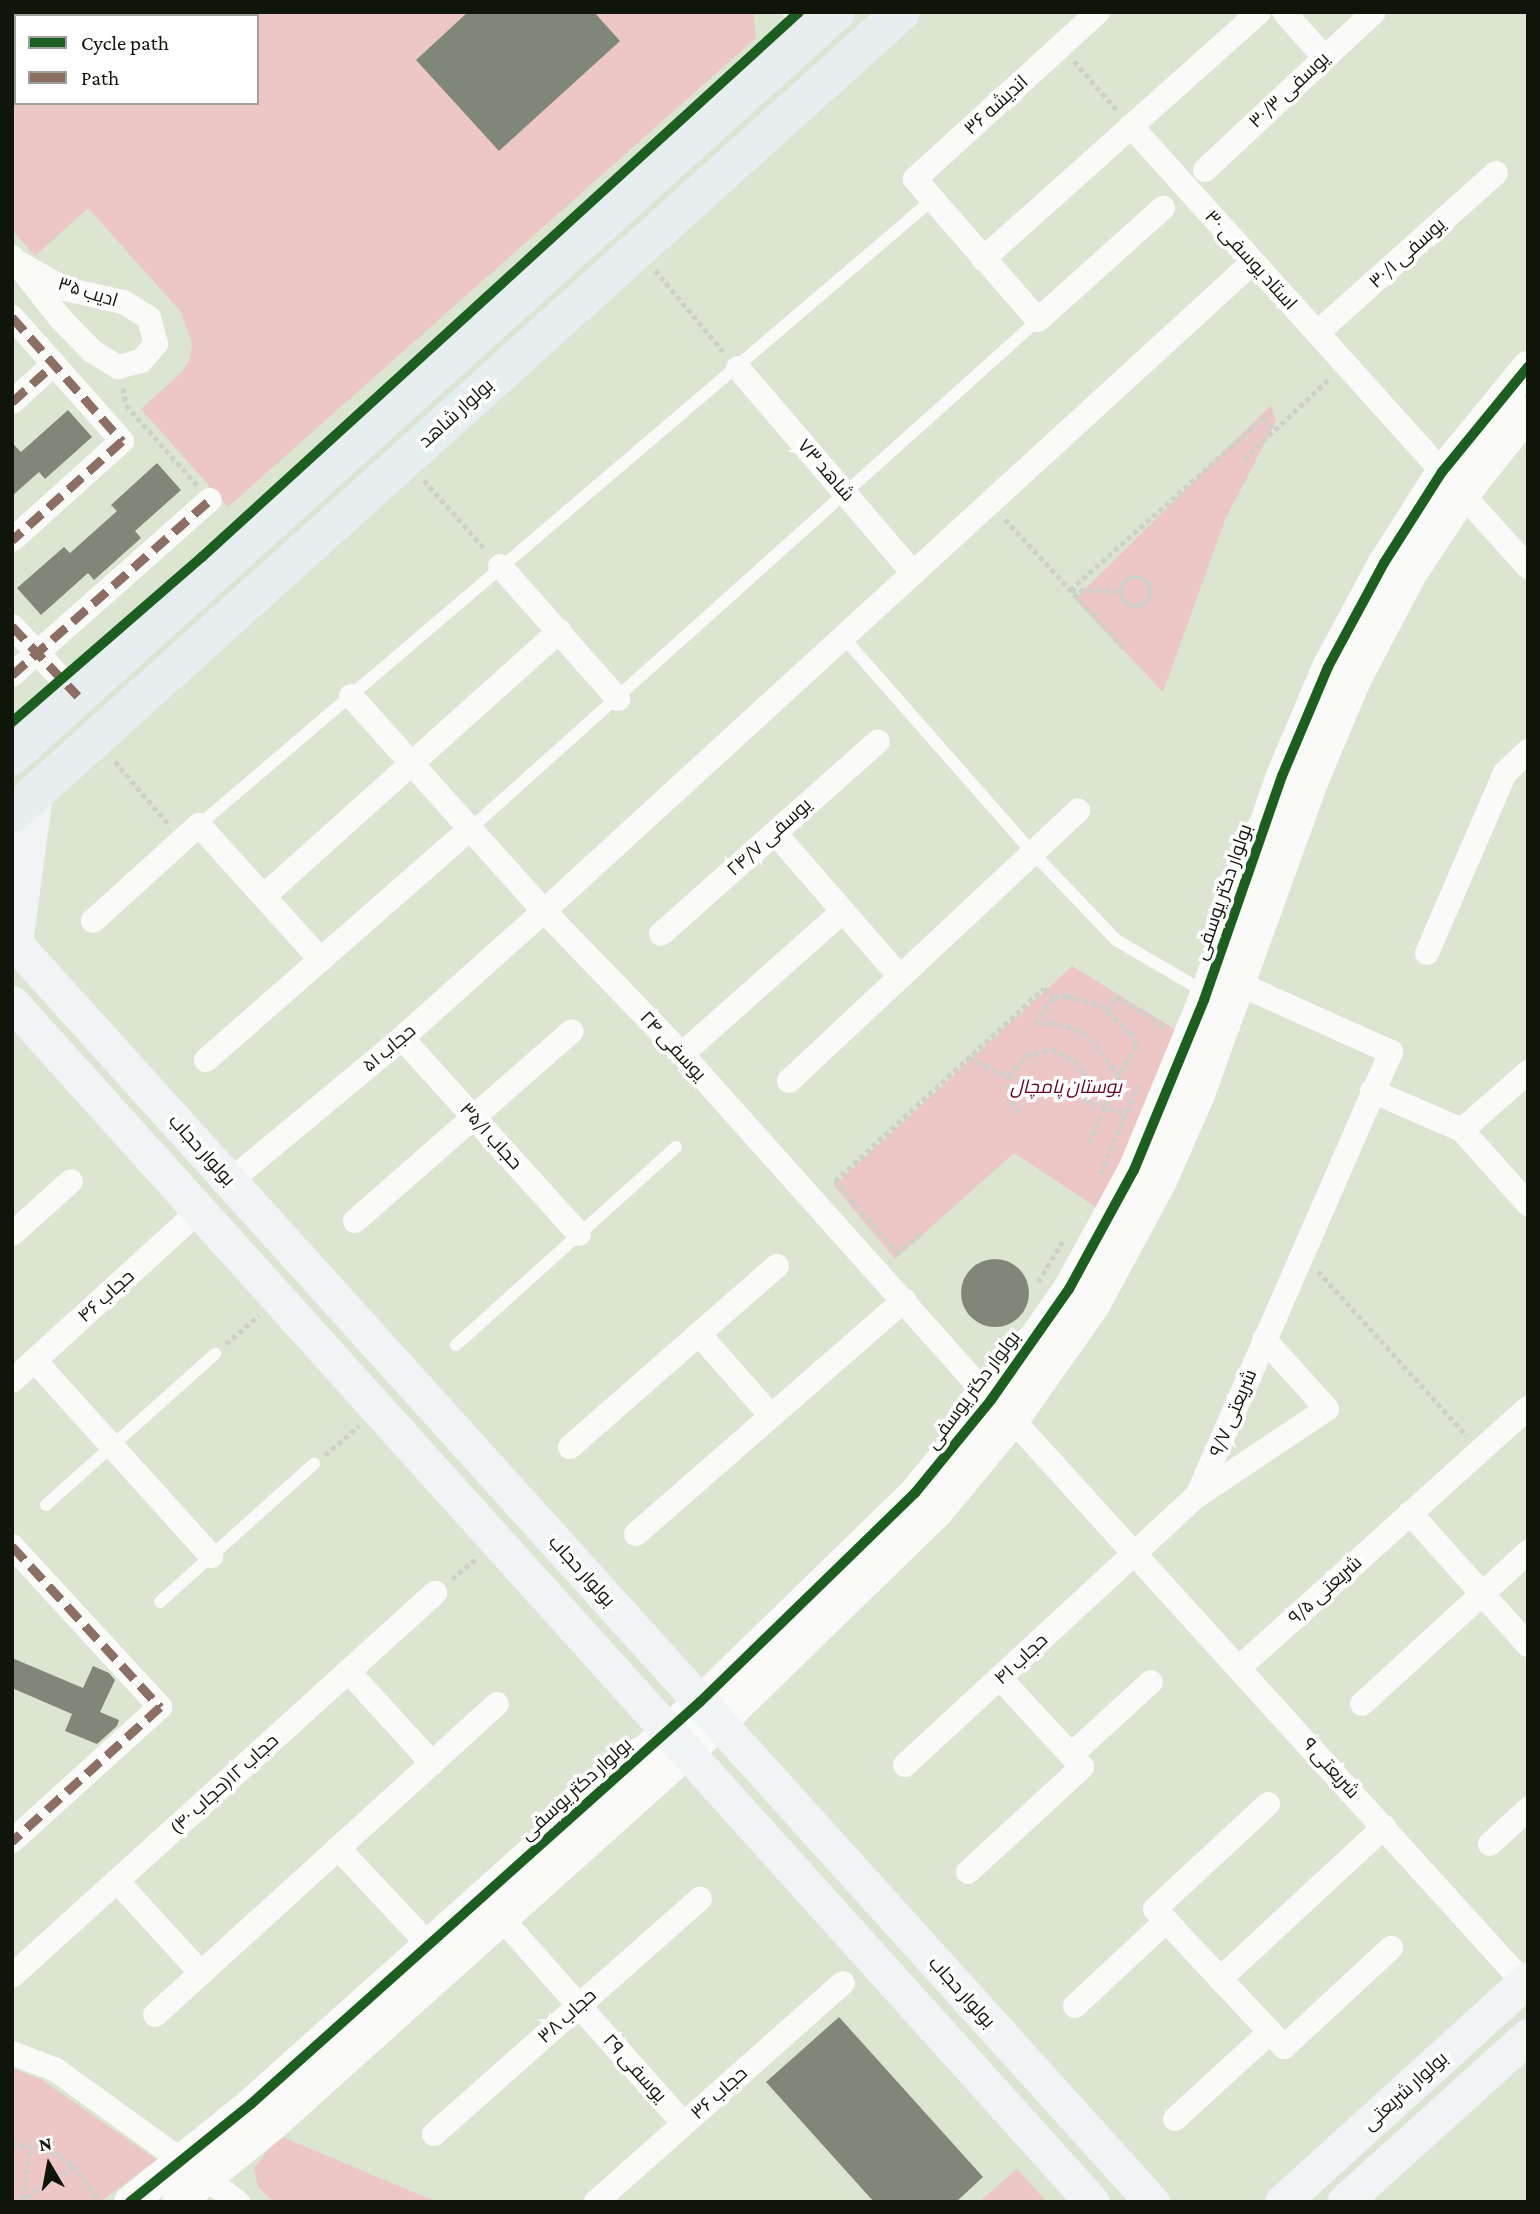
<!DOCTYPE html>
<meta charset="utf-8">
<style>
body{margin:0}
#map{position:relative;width:1540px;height:2214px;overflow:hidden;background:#dbe5d1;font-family:"Crimson Pro",Cairo,serif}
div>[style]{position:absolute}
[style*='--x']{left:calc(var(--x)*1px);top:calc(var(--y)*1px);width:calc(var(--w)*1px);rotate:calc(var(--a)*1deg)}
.green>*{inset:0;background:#ecc7c5}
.building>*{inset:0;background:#808678}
.round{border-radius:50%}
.path>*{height:4.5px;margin-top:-2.25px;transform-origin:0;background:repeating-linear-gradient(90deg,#cdd1ca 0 5px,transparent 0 8.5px)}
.path>.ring{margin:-2.25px;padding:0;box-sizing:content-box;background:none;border:4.5px solid #cdd1ca;border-radius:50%}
.service>*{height:12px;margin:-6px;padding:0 6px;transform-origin:6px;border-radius:6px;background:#fafbf8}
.minor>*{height:24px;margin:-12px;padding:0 12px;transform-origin:12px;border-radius:12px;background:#fafbf8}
.tertiary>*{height:32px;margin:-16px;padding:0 16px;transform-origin:16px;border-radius:16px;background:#fafbf8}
.secondary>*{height:35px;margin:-17.5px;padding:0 17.5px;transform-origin:17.5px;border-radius:17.5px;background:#f0f4f4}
.primary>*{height:38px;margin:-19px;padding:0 19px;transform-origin:19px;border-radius:19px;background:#e7eeef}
.quiet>*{height:9px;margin-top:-4.5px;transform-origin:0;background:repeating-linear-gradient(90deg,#8d6e63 0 18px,transparent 0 27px)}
.cycleway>*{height:10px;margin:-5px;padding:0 5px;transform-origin:5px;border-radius:5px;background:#1b5e20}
span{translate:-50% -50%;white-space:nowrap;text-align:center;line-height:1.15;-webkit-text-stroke:7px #fff;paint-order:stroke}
.street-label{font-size:19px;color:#101509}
.park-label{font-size:19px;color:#610226;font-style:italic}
.frame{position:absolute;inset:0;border:14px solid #101509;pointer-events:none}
.legend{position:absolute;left:14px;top:14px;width:245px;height:91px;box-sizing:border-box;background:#fff;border:2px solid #9fa19d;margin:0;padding:9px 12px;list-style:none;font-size:21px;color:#101509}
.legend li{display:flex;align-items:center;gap:14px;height:35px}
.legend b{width:35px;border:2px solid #9fa19d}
.north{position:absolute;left:14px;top:2130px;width:70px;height:70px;-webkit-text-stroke:5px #fff;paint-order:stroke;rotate:350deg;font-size:19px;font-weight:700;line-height:28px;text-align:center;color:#101509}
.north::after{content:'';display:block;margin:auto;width:24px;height:32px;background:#101509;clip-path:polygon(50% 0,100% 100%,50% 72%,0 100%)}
</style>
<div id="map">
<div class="green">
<i style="clip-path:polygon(evenodd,12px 12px,757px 12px,754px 16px,756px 38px,228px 507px,141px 409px,182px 372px,190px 359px,192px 343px,181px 312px,88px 208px,35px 256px,12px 230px,12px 12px,16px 16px,257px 16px,257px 103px,16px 103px,16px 16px)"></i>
<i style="clip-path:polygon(1271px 405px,1276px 421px,1225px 520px,1163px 692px,1075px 599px)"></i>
<i style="clip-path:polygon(1072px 966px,1176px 1030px,1140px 1129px,1100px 1210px,1014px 1153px,895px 1259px,834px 1186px)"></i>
<i style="clip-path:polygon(12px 2068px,42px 2080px,157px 2160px,100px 2202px,12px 2202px)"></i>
<i style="clip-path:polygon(280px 2136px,437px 2202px,274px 2202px,258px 2187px,254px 2168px)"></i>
<i style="clip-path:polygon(1017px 2169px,1047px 2202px,979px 2202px)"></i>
</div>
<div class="building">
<i style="clip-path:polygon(468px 12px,594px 12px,620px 41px,499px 151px,416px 60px)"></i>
<i style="clip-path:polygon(68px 410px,92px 437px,45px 479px,39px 472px,12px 496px,12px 443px,21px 452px)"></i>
<i style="clip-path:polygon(157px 463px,181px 490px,135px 531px,141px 538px,94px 580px,88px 573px,41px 615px,17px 588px,64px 547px,70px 553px,117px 511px,111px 505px)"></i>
<i class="round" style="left:961px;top:1259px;width:68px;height:68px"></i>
<i style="clip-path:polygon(12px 1658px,83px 1688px,93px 1666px,109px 1673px,115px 1680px,100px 1712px,119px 1720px,117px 1726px,97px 1744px,65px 1731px,72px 1714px,12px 1688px)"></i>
<i style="clip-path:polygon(839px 2017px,983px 2177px,956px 2202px,874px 2202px,766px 2082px)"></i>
</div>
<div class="path">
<i style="--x:1074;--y:61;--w:65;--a:48.7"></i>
<i style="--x:655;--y:270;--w:106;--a:50"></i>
<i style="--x:123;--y:388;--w:17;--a:80"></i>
<i style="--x:126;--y:405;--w:107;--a:48.4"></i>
<i style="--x:1244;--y:459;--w:117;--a:-43.3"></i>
<i style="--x:424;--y:480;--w:94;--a:48.5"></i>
<i style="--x:1005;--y:519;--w:176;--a:47.3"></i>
<i class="ring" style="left:1121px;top:577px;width:25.5px;height:25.5px"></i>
<i style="--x:1070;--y:590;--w:259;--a:-41.7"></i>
<i style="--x:1263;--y:418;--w:17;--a:45"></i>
<i style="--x:1071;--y:590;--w:50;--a:1.1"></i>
<i style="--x:115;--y:761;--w:82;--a:49.9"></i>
<i style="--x:1067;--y:996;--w:35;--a:16"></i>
<i style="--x:1101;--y:1006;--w:39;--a:42"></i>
<i style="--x:1130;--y:1032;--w:16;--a:63"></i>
<i style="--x:1137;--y:1046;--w:35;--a:121"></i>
<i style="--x:1119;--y:1076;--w:52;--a:-128"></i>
<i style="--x:1087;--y:1035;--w:25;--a:-157"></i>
<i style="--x:1064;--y:1025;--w:29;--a:-176"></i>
<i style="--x:1035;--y:1023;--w:32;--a:-54"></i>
<i style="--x:1054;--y:997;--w:13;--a:-4"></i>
<i style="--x:1107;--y:1010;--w:17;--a:-57"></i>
<i style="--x:1116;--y:996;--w:55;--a:31.7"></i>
<i style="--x:1163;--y:1025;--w:4;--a:104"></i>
<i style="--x:969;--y:1058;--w:44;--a:24.2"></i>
<i style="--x:1019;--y:1113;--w:19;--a:-125"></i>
<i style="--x:1008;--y:1097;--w:21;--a:-87"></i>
<i style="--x:1009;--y:1076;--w:26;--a:-50"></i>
<i style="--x:1026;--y:1056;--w:27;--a:-15"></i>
<i style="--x:1052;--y:1049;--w:26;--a:28"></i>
<i style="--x:1075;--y:1061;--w:15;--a:53"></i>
<i style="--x:1084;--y:1073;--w:27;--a:88"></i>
<i style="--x:1085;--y:1100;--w:44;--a:18.4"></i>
<i style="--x:1089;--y:1143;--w:73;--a:-65.9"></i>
<i style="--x:1100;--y:1174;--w:97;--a:-66.9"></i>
<i style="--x:920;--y:1234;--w:30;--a:138"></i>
<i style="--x:898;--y:1254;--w:96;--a:-130.8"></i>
<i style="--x:835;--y:1181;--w:284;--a:-42.7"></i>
<i style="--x:1044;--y:988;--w:13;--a:42"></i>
<i style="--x:1318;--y:1271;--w:222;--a:47.9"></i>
<i style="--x:1038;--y:1282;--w:47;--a:-59"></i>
<i style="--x:226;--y:1344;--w:44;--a:-41.3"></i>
<i style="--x:325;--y:1455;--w:45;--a:-40.5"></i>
<i style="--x:452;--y:1579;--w:33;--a:-40"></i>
<i style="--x:12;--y:2143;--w:42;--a:12.4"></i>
<i style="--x:53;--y:2152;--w:25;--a:34"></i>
<i style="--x:74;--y:2166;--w:44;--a:54.2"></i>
<i style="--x:23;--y:2199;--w:54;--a:-82.6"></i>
<i style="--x:20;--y:2202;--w:65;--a:-33.7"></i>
</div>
<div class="service">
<i style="--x:788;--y:12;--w:28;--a:48"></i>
<i style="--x:843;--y:637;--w:288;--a:48.7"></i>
<i style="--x:1033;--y:853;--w:120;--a:46.3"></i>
<i style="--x:1116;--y:940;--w:103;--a:30.3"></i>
<i style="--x:199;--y:825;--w:962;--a:-40.45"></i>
<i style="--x:470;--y:829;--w:763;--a:-41.86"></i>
<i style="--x:456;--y:1345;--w:296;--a:-42"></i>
<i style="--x:46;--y:1505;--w:227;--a:-41.8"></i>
<i style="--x:160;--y:1602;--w:207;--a:-41.9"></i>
</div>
<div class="minor">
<i style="--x:1098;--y:12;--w:248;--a:137.6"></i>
<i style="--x:915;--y:179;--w:187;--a:48.9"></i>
<i style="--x:1038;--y:320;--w:168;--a:-41.9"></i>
<i style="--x:1284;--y:12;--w:59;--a:48.4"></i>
<i style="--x:1131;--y:126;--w:465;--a:48"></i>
<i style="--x:1205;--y:170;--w:231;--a:-43.1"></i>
<i style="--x:12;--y:257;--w:78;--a:51.8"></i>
<i style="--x:60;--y:318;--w:46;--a:45.9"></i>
<i style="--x:92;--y:351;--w:31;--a:32"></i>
<i style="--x:118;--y:367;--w:24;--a:-15"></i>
<i style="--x:141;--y:361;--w:23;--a:-49"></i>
<i style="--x:156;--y:344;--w:27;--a:-105"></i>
<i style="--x:149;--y:318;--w:31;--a:-148"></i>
<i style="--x:123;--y:302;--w:59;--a:-167.4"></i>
<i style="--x:65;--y:289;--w:55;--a:-150.6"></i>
<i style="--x:983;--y:259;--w:370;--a:-41.8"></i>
<i style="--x:12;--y:317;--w:166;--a:48.4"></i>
<i style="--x:122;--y:441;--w:148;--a:138"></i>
<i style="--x:1317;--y:333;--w:240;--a:-41.8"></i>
<i style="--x:738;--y:368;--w:270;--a:49.5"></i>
<i style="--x:12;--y:402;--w:57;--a:-42.1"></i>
<i style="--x:1463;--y:495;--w:97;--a:47.9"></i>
<i style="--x:500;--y:566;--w:178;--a:48.4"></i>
<i style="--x:12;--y:626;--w:96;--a:46.7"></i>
<i style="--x:12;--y:675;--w:264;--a:-41.5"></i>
<i style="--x:351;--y:696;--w:289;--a:48.1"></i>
<i style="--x:544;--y:911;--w:199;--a:46"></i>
<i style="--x:682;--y:1054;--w:464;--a:48.2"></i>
<i style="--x:775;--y:833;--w:191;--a:49"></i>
<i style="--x:264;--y:896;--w:397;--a:-41.9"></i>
<i style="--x:93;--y:921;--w:143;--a:-42.2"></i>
<i style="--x:199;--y:825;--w:182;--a:47.9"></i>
<i style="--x:661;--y:934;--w:290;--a:-41.6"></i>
<i style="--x:1427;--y:953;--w:196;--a:-66.6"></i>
<i style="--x:1505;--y:773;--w:32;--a:-44"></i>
<i style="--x:402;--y:1038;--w:264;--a:47.9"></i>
<i style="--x:682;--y:1054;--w:215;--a:-41.6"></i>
<i style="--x:206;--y:1060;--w:351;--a:-41.2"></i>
<i style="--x:789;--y:1081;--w:396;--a:-43.1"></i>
<i style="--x:1372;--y:1091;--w:98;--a:23.4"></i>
<i style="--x:1462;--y:1130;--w:99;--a:48.3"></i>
<i style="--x:1462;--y:1130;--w:88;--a:-41.3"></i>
<i style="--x:230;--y:1181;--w:224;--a:-39.7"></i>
<i style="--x:402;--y:1038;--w:191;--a:-41.8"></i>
<i style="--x:544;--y:911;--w:961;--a:-42.47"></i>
<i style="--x:355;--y:1221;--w:288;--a:-41.2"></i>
<i style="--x:12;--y:1234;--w:79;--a:-41.9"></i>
<i style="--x:699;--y:1334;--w:109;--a:48.7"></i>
<i style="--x:35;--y:1361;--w:263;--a:47.9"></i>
<i style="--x:12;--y:1381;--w:253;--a:-42.3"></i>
<i style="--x:1013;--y:1420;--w:760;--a:47.77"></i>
<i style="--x:570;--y:1447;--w:275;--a:-41.2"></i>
<i style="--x:1197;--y:1496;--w:156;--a:-33.8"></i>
<i style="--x:1327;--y:1409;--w:94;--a:-132"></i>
<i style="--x:1410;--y:1513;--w:177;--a:48.2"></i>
<i style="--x:636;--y:1534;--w:356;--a:-41.1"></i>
<i style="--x:12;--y:1546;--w:219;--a:47.4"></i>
<i style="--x:160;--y:1707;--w:200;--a:137.8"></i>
<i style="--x:1240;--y:1667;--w:387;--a:-42"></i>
<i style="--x:348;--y:1671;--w:125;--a:47.6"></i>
<i style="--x:1362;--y:1704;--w:225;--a:-42.5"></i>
<i style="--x:1071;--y:1755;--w:108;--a:-42.4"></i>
<i style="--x:905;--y:1765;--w:397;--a:-42.7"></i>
<i style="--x:1197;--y:1496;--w:485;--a:-66.4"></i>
<i style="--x:1391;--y:1052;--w:164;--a:-155.9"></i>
<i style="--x:1268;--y:1804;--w:154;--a:137.1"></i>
<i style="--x:1155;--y:1909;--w:189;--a:46.9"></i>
<i style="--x:1284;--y:2047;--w:146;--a:-42.8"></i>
<i style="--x:1490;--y:1844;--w:52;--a:-42.6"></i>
<i style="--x:338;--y:1848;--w:133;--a:46.8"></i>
<i style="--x:968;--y:1872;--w:155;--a:-42.6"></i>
<i style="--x:1082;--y:1767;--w:121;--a:-132.7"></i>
<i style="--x:117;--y:1881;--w:125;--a:47.6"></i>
<i style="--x:502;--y:1919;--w:274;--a:48.4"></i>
<i style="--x:12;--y:1976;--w:571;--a:-42.16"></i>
<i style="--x:1220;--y:1979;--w:224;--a:-42.8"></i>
<i style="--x:1075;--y:2006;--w:125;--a:-43"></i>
<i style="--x:155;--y:2015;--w:462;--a:-42.3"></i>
<i style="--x:12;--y:2053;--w:47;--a:21.1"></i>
<i style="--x:56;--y:2070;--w:155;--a:35.8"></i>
<i style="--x:1175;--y:2119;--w:129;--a:-42.5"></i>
<i style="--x:434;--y:2134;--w:355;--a:-41.5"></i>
<i style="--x:207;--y:2179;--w:39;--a:37"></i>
<i style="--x:596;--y:2202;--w:330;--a:-41.6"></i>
</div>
<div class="tertiary">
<i style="--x:130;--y:2202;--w:156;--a:-39"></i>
<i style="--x:251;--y:2104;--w:603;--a:-41.84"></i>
<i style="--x:700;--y:1702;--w:300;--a:-44.2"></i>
<i style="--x:915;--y:1493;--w:120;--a:-50.7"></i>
<i style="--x:991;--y:1400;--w:136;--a:-54.9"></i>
<i style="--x:1069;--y:1289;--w:136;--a:-61.4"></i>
<i style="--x:1134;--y:1170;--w:184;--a:-67.6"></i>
<i style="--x:1204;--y:1000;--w:237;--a:-70.8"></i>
<i style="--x:1282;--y:776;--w:118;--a:-67.1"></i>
<i style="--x:1328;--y:667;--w:118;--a:-61.7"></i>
<i style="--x:1384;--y:563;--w:108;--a:-57.5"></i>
<i style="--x:1442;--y:472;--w:136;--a:-50.7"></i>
<i style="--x:178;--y:2202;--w:120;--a:-39.3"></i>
<i style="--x:271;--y:2126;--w:603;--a:-41.91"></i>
<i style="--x:720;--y:1723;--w:303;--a:-44.2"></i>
<i style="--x:937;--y:1512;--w:119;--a:-50.4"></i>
<i style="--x:1013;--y:1420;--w:141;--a:-54.8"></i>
<i style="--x:1094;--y:1305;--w:139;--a:-61.6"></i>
<i style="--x:1160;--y:1183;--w:94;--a:-66.2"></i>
<i style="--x:1198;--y:1097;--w:330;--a:-70.1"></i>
<i style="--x:1310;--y:787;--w:116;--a:-67.2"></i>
<i style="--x:1355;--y:680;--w:116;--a:-62.3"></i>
<i style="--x:1409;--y:577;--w:98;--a:-56.6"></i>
<i style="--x:1463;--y:495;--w:105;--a:-51.6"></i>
</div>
<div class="secondary">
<i style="--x:12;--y:940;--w:1701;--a:47.91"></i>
<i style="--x:15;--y:943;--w:151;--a:-82.4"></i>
<i style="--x:12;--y:1003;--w:1614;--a:47.99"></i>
<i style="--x:1282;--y:2202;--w:332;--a:-42.2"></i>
<i style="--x:1344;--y:2202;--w:248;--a:-42.1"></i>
</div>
<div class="primary">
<i style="--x:12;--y:756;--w:1110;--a:-42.08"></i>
<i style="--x:12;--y:814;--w:1197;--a:-42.05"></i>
</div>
<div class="quiet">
<i style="--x:12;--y:317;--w:166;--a:48.4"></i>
<i style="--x:122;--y:441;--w:148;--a:138"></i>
<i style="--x:12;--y:402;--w:57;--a:-42.1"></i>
<i style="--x:12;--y:626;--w:96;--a:46.7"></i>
<i style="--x:12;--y:675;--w:264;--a:-41.5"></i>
<i style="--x:12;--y:1546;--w:219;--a:47.4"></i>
<i style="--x:160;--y:1707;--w:200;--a:137.8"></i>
</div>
<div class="cycleway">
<i style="--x:12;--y:722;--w:252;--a:-41"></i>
<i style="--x:202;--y:557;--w:808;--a:-42.39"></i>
<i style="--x:130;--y:2202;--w:156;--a:-39"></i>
<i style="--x:251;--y:2104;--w:603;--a:-41.84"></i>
<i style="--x:700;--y:1702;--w:300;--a:-44.2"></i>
<i style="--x:915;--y:1493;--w:120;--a:-50.7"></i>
<i style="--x:991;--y:1400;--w:136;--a:-54.9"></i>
<i style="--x:1069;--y:1289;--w:136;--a:-61.4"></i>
<i style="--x:1134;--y:1170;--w:184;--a:-67.6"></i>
<i style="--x:1204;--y:1000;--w:237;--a:-70.8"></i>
<i style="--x:1282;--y:776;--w:118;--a:-67.1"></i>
<i style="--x:1328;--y:667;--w:118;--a:-61.7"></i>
<i style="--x:1384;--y:563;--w:108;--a:-57.5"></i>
<i style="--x:1442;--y:472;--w:136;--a:-50.7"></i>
</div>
<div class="street-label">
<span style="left:1289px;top:90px;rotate:-43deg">یوسفی ۳۰/۳</span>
<span style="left:996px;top:105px;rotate:-42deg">اندیشه ۳۶</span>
<span style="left:1407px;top:253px;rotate:-42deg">یوسفی ۳۰/۱</span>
<span style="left:1251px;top:260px;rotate:48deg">استاد یوسفی ۳۰</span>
<span style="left:88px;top:292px;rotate:17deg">ادیب ۳۵</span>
<span style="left:456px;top:413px;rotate:-42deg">بولوار شاهد</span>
<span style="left:826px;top:470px;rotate:49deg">شاهد ۷۳</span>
<span style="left:769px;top:837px;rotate:-42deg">یوسفی ۲۴/۷</span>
<span style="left:1223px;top:892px;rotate:-71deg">بولوار دکتر یوسفی</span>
<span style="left:673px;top:1046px;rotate:47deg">یوسفی ۲۴</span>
<span style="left:389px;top:1048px;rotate:-40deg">حجاب ۵۱</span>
<span style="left:491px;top:1136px;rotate:48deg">حجاب ۳۵/۱</span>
<span style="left:202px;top:1150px;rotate:48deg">بولوار حجاب</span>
<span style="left:106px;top:1296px;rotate:-42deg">حجاب ۴۶</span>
<span style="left:973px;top:1390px;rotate:-53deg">بولوار دکتر یوسفی</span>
<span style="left:1233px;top:1413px;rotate:-67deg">شریعتی ۹/۷</span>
<span style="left:582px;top:1571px;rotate:48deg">بولوار حجاب</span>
<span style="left:1325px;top:1590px;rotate:-42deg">شریعتی ۹/۵</span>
<span style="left:1021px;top:1659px;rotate:-43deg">حجاب ۴۱</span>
<span style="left:1331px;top:1768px;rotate:48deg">شریعتی ۹</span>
<span style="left:224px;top:1784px;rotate:-42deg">حجاب ۱۲(حجاب ۴۰)</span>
<span style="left:576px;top:1789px;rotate:-42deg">بولوار دکتر یوسفی</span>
<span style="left:962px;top:1992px;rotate:48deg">بولوار حجاب</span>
<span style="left:567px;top:2016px;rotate:-42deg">حجاب ۳۸</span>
<span style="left:635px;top:2068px;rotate:48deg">یوسفی ۲۹</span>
<span style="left:1405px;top:2091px;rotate:-42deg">بولوار شریعتی</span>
<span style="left:719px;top:2093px;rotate:-42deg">حجاب ۳۶</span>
</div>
<div class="park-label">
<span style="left:1066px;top:1087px">بوستان پامچال</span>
</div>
<div class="frame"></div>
<ul class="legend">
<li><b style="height:9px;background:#1b5e20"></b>Cycle path</li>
<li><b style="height:9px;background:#8d6e63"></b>Path</li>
</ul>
<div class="north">N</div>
</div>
